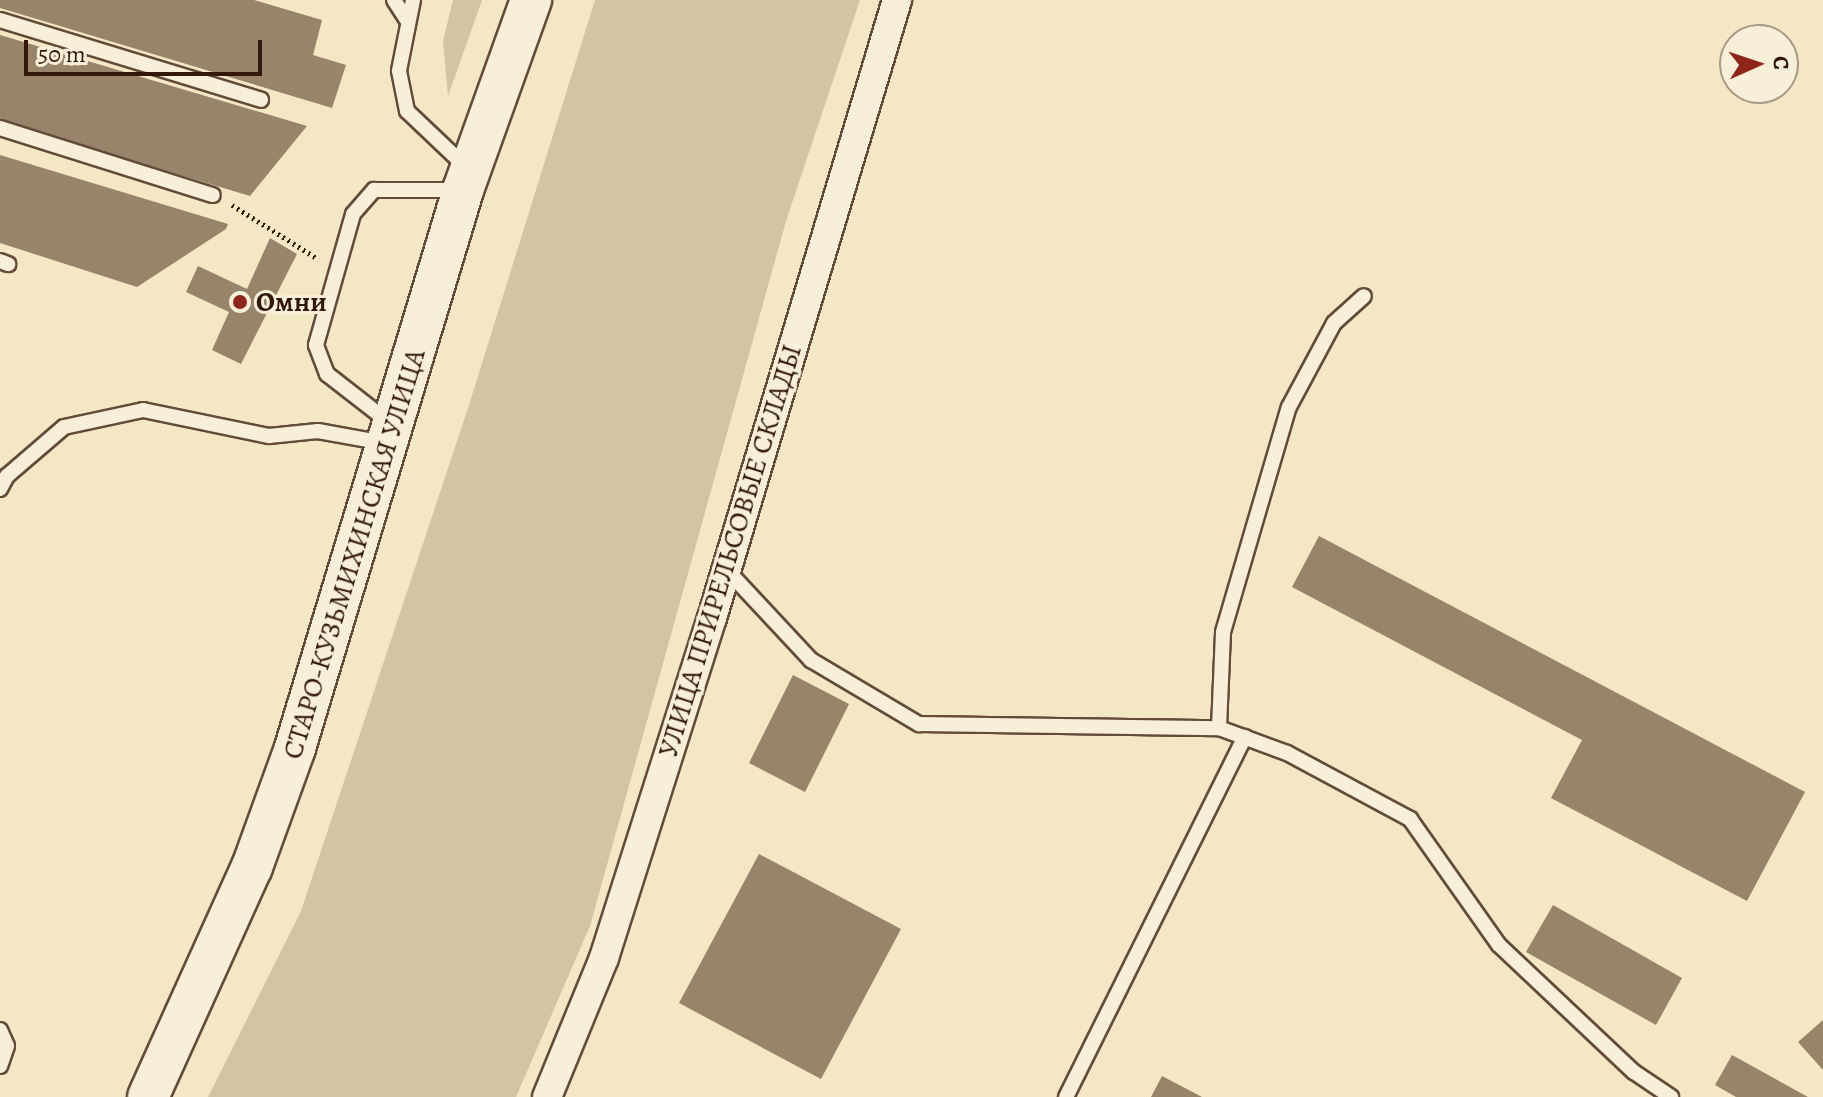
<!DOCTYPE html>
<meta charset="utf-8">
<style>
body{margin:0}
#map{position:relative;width:1823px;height:1097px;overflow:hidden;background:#f4e7c3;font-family:Alegreya,serif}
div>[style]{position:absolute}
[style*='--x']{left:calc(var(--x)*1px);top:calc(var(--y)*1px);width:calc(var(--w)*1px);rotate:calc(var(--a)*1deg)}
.green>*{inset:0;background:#d3c4a4}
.building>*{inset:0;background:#98836b}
.path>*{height:5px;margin-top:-2.5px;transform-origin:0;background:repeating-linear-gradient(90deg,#34170b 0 2px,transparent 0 6px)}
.roads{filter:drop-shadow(2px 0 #644b39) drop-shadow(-2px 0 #644b39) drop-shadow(0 2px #644b39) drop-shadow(0 -2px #644b39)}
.service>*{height:14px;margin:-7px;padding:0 7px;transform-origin:7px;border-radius:7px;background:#f8efd8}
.minor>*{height:28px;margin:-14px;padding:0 14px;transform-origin:14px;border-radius:14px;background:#f8efd8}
.secondary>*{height:40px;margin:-20px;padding:0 20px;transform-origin:20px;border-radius:20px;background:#f8efd8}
.dots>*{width:22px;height:22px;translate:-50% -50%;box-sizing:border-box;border:4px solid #f8efd8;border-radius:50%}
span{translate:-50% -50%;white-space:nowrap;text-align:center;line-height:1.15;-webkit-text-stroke:6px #f8efd8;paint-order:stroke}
.poi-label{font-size:28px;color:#34170b;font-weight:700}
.left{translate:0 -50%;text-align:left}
.street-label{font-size:28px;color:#34170b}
.north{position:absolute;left:1719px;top:24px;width:80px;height:80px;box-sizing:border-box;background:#f8efd8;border:2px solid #aa9986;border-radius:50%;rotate:87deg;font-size:22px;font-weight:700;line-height:32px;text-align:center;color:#34170b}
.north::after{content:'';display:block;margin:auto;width:28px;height:36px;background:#8f2418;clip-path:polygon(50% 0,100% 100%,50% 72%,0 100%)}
.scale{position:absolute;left:24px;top:40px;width:238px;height:36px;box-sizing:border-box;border:4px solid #34170b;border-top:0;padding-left:10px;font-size:24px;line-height:28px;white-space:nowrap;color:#34170b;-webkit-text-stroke:6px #f8efd8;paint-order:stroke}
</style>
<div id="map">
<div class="green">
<i style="clip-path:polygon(453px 0,482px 0,448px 96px,443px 41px)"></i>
<i style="clip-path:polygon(595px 0,860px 0,786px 221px,590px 926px,516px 1097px,208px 1097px,301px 911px,470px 402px)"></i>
</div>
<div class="building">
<i style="clip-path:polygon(0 0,254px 0,322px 20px,313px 55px,346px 65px,332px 108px,0 8px)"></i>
<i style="clip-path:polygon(0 35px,307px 126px,250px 196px,0 121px)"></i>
<i style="clip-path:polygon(0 155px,228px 224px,226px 229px,137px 287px,0 243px)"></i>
<i style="clip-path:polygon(270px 238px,297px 254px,241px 364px,212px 350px,229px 312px,186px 292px,198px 266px,247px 289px)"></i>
<i style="clip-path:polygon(1319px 536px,1805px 792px,1747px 901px,1551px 798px,1582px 740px,1292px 587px)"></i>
<i style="clip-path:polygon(793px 675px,849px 704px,805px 792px,749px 763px)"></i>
<i style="clip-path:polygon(759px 854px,901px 929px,821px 1079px,679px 1003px)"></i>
<i style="clip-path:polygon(1553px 905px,1682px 978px,1656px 1025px,1526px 952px)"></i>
<i style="clip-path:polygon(1823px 1020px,1823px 1070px,1798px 1042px)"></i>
<i style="clip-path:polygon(1732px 1055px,1808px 1097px,1736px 1097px,1715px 1085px)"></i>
<i style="clip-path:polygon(1162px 1076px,1202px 1097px,1151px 1097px)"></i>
</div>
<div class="path">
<i style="--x:232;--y:205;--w:102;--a:32.1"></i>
</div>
<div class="roads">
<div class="service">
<i style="--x:394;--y:0;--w:24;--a:57"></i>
<i style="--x:413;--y:0;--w:72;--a:101.2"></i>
<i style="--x:399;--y:71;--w:41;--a:78.7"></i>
<i style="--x:407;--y:111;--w:83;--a:43.5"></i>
<i style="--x:0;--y:20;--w:273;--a:17"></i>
<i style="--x:0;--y:128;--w:223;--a:17.5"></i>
<i style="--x:0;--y:261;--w:9;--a:21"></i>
<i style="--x:390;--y:423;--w:80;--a:-142.1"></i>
<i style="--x:327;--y:374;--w:31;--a:-111"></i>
<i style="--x:316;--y:345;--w:136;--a:-74.2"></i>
<i style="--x:353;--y:214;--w:32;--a:-49"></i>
<i style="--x:374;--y:190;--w:85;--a:0"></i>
<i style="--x:0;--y:489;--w:15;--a:-62"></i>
<i style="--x:7;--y:476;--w:75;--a:-40.7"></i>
<i style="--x:64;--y:427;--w:81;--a:-12.1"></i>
<i style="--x:143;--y:410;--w:129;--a:11.7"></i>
<i style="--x:269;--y:436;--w:49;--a:-5.8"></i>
<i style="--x:318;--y:431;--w:68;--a:10.2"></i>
<i style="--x:726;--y:569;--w:125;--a:47"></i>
<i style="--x:811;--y:660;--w:126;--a:30.7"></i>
<i style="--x:919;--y:724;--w:300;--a:0.8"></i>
<i style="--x:1219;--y:728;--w:72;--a:20.2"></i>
<i style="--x:1287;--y:753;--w:140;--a:28.2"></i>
<i style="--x:1410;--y:819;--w:154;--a:54.8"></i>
<i style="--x:1499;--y:945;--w:185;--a:43.3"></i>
<i style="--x:1634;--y:1072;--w:45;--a:34"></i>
<i style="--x:1219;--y:728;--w:96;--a:-87.6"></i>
<i style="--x:1223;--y:632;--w:234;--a:-73.7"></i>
<i style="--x:1289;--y:407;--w:95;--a:-61.8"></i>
<i style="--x:1334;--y:323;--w:40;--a:-42"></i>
<i style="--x:0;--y:1030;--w:17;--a:66"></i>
<i style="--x:7;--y:1046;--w:21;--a:109"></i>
<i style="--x:1066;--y:1097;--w:402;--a:-63.6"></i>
</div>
<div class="minor">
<i style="--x:547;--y:1097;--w:150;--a:-67.7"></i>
<i style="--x:604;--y:958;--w:357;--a:-72.4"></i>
<i style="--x:712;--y:618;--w:645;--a:-73.33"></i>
</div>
<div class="secondary">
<i style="--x:148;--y:1097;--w:252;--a:-65.7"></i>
<i style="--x:252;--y:867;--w:127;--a:-70.1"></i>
<i style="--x:295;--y:748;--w:583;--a:-73.24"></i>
<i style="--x:463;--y:190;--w:202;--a:-70.3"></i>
</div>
</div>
<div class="dots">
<i style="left:240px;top:302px;background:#8f2418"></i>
</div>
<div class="poi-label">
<span class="left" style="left:256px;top:302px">Омни</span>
</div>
<div class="street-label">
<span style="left:730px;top:551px;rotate:-73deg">УЛИЦА ПРИРЕЛЬСОВЫЕ СКЛАДЫ</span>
<span style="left:354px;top:554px;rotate:-73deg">СТАРО-КУЗЬМИХИНСКАЯ УЛИЦА</span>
</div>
<div class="north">С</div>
<div class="scale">50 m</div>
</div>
